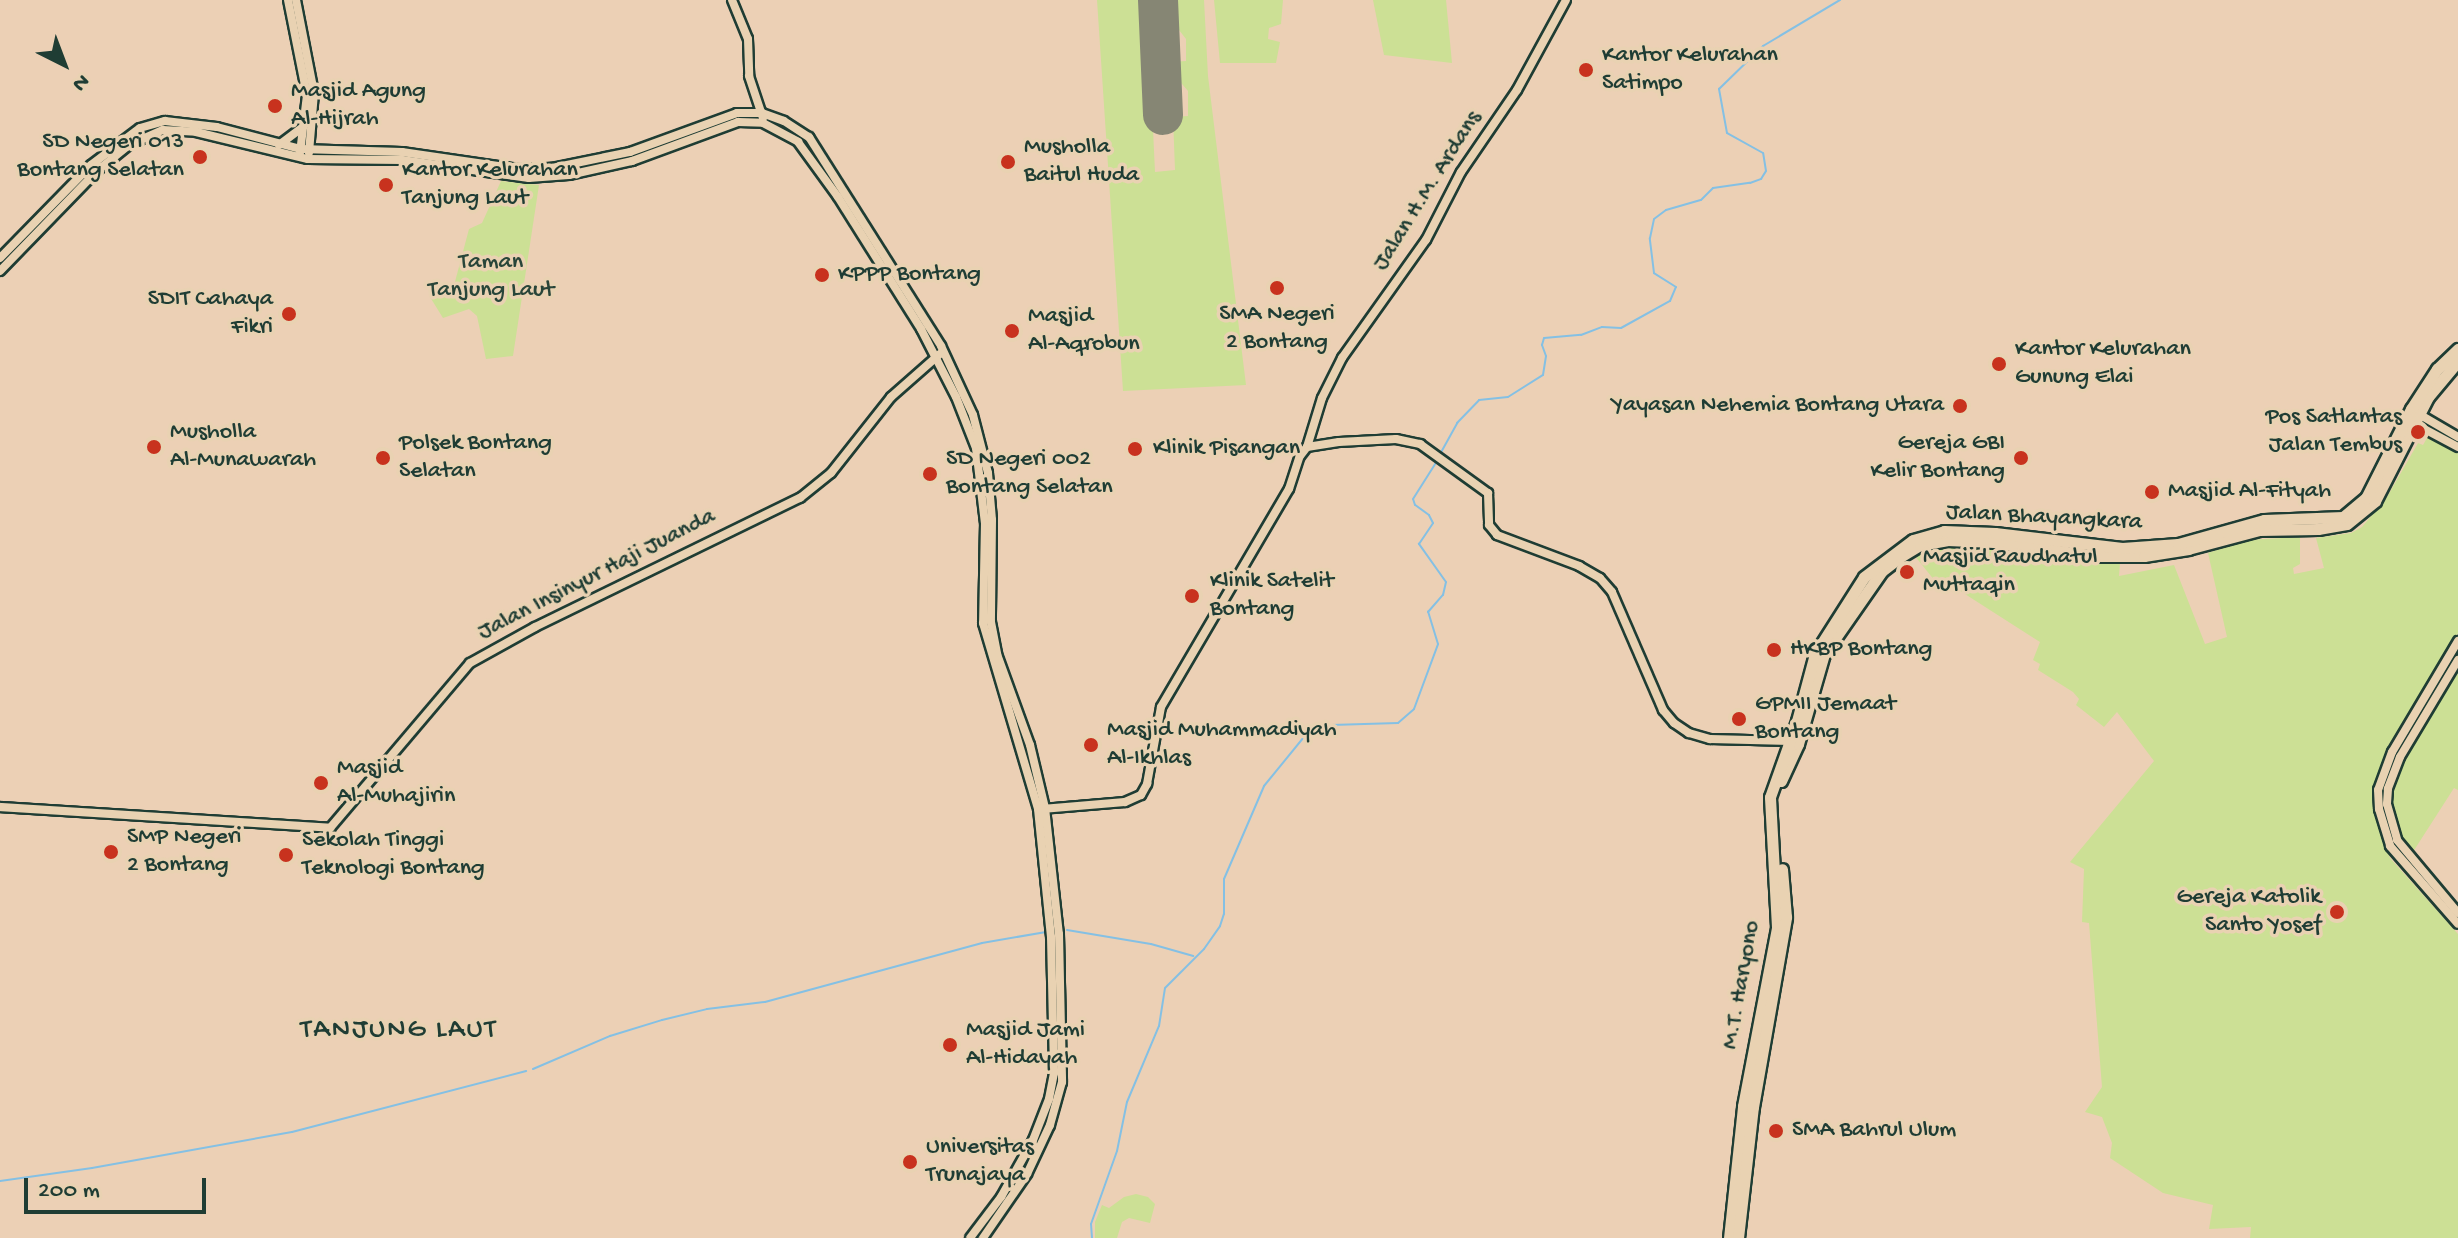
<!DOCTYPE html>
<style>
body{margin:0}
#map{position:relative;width:2458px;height:1238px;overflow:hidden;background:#ecd0b5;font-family:"Gochi Hand",sans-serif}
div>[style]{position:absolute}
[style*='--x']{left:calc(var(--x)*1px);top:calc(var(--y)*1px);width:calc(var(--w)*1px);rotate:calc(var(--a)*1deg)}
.green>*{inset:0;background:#cce095}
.stream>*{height:2px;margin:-1px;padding:0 1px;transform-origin:1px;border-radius:1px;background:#84c0e4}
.runway>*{height:40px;margin:-20px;padding:0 20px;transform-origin:20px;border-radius:20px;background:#868674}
.roads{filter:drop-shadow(2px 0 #1f3d34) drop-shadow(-2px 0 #1f3d34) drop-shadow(0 2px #1f3d34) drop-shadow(0 -2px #1f3d34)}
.minor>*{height:8px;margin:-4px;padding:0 4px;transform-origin:4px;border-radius:4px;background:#e9d2b2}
.major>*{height:11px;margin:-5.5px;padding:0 5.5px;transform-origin:5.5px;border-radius:5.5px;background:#e9d2b2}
.dots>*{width:22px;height:22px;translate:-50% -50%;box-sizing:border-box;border:4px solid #e9d2b2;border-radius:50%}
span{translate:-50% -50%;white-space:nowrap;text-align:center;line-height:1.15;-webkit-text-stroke:7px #e9d2b2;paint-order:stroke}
.poi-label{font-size:24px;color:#1f3d34}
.left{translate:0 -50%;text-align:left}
.right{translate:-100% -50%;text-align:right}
.street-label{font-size:24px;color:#1f3d34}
.park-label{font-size:24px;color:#284539}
.quarter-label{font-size:28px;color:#1f3d34;letter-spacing:2px}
.north{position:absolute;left:24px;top:24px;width:80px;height:80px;-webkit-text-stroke:6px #e9d2b2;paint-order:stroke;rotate:138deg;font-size:22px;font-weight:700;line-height:32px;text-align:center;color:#1f3d34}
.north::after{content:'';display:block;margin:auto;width:28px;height:36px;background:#1f3d34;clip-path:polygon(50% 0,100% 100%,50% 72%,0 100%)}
.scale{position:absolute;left:24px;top:1178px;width:182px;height:36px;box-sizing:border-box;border:4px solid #1f3d34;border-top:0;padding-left:10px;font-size:24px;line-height:28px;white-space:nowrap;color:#1f3d34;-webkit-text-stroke:6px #e9d2b2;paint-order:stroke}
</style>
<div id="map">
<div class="green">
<i style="clip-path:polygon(1097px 0,1147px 0,1155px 172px,1175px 170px,1173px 117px,1188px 116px,1188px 91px,1171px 71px,1170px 62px,1186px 61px,1186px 39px,1169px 17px,1169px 0,1204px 0,1208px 76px,1246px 385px,1123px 391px)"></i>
<i style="clip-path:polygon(1214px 0,1283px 0,1281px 24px,1269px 28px,1268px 39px,1280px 42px,1276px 63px,1220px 63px)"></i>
<i style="clip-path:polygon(1373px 0,1446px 0,1452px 63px,1384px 55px)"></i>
<i style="clip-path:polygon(501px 181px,539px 185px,513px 356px,486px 359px,477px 316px,469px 309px,443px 318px,430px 297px,452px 293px,469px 229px,482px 223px)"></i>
<i style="clip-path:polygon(2428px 436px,2458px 453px,2458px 633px,2395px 740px,2378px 773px,2375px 792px,2377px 818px,2390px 858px,2458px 934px,2458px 1238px,2250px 1238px,2251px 1227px,2209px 1229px,2213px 1205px,2163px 1193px,2110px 1158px,2112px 1143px,2102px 1117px,2085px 1112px,2102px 1087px,2089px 923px,2082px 922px,2084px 869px,2070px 862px,2154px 761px,2117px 712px,2104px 727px,2076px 705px,2079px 699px,2073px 692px,2038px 670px,2040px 664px,2033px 660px,2040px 642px,1954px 587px,1937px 589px,1935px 581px,1914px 555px,1951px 543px,2120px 563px,2119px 576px,2174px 565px,2205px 644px,2227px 637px,2208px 553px,2245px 540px,2300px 537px,2300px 564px,2293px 568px,2294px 574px,2324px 568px,2316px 538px,2351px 533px,2362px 527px,2387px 497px,2418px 443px,2423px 445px)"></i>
<i style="clip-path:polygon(2458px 667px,2458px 790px,2454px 788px,2411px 855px,2398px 833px,2390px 792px,2402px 758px)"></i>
<i style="clip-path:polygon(1136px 1194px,1148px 1197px,1155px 1204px,1150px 1223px,1129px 1218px,1122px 1222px,1117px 1238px,1095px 1238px,1095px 1222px,1102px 1205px,1109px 1208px,1124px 1197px)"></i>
</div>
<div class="stream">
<i style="--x:1439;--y:456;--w:38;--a:-61"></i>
<i style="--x:1457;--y:423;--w:32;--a:-46"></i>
<i style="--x:1479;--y:400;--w:29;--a:-6"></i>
<i style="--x:1508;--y:397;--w:41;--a:-32.2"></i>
<i style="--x:1543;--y:375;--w:19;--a:-81"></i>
<i style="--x:1546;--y:356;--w:12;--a:-110"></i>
<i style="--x:1542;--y:345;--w:7;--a:-74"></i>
<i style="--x:1544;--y:338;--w:37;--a:-5"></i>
<i style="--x:1581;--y:335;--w:22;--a:-21"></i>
<i style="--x:1602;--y:327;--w:19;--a:3"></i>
<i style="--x:1621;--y:328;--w:56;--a:-28.9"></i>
<i style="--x:1670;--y:301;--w:15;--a:-67"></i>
<i style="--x:1676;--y:287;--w:26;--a:-148"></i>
<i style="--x:1654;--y:273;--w:35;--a:-97"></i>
<i style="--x:1650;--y:238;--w:19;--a:-78"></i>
<i style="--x:1654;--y:219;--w:15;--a:-37"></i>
<i style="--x:1666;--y:210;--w:36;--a:-16"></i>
<i style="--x:1701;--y:200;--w:17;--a:-45"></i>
<i style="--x:1713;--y:188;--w:37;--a:-8"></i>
<i style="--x:1750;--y:183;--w:12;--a:-20"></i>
<i style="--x:1761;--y:179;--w:9;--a:-58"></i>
<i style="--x:1766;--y:171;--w:18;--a:-99"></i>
<i style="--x:1763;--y:153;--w:41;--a:-150.9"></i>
<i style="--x:1727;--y:133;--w:45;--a:-100.3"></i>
<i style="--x:1719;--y:89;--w:62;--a:-44.3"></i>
<i style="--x:1763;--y:46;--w:90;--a:-30.9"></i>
<i style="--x:1067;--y:930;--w:85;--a:9.5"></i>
<i style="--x:1151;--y:944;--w:44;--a:15.9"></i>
<i style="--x:533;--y:1069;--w:84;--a:-23.2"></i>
<i style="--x:610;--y:1036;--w:54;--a:-17.1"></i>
<i style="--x:662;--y:1020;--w:46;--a:-13.7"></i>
<i style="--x:707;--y:1009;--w:58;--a:-6.9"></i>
<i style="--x:765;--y:1002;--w:225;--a:-15.2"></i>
<i style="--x:982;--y:943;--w:65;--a:-9.8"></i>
<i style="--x:0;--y:1181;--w:93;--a:-8"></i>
<i style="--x:92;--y:1168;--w:203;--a:-10.2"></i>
<i style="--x:292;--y:1132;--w:242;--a:-14.6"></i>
<i style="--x:1092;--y:1238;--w:14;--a:-94"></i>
<i style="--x:1091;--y:1224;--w:77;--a:-70.4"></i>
<i style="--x:1117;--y:1151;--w:50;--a:-78.5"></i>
<i style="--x:1127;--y:1102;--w:82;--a:-67.2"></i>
<i style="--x:1159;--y:1026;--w:38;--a:-81"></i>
<i style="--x:1165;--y:988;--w:55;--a:-45"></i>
<i style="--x:1204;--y:949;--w:28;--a:-55"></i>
<i style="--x:1220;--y:926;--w:13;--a:-72"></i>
<i style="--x:1224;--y:914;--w:35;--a:-90"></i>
<i style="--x:1224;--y:879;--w:101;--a:-66.7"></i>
<i style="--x:1264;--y:786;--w:70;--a:-50.8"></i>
<i style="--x:1308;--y:732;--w:24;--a:-17"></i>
<i style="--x:1331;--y:725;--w:67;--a:-1.7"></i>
<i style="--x:1398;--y:723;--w:21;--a:-41"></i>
<i style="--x:1414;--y:709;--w:69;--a:-69.7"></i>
<i style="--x:1438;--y:644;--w:34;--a:-107"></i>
<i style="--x:1428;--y:612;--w:23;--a:-49"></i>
<i style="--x:1443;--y:595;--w:13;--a:-77"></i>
<i style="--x:1446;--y:582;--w:47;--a:-125.4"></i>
<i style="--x:1419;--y:544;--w:25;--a:-56"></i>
<i style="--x:1433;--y:523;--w:9;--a:-117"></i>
<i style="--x:1429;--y:515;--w:17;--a:-144"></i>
<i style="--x:1415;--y:505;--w:6;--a:-108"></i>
<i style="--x:1413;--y:499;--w:45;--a:-57.7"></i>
</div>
<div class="runway">
<i style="--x:1158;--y:0;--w:115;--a:87.5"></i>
</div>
<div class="roads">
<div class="minor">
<i style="--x:288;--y:0;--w:97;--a:78.7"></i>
<i style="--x:307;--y:95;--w:58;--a:96.9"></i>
<i style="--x:296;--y:0;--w:95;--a:79"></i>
<i style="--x:314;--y:93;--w:60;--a:94.8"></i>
<i style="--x:732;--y:0;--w:42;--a:67.7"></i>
<i style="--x:748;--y:39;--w:37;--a:88"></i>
<i style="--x:749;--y:76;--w:44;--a:71.6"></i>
<i style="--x:279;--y:145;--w:30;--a:-37"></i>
<i style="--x:0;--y:258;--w:130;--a:-45.6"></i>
<i style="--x:91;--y:165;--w:61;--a:-37.1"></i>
<i style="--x:140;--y:128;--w:26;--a:-16"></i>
<i style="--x:165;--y:121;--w:52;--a:6.6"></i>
<i style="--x:217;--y:127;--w:86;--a:14.8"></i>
<i style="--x:300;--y:149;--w:102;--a:1.7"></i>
<i style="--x:402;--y:152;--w:118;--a:8.3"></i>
<i style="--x:519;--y:169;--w:33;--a:-2"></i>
<i style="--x:552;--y:168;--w:80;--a:-11.6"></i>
<i style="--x:630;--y:152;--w:114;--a:-20"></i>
<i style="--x:737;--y:113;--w:25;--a:0"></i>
<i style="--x:762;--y:113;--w:23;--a:20"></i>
<i style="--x:784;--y:121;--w:30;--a:33"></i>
<i style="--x:809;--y:137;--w:247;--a:57.7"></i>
<i style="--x:941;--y:346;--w:76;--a:65.1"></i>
<i style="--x:973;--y:415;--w:60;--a:75.5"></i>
<i style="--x:988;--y:473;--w:47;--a:85.1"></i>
<i style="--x:992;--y:520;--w:102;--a:90.6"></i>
<i style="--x:991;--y:622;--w:33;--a:79"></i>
<i style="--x:997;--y:654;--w:97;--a:70.1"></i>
<i style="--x:1030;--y:745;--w:65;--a:76.6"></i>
<i style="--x:1045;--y:808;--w:127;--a:83.7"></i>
<i style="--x:1059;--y:934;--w:148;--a:88.8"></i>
<i style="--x:1062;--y:1082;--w:45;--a:105.6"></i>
<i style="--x:1050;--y:1125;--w:54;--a:115.1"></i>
<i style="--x:1027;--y:1174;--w:78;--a:124.5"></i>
<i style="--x:0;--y:271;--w:139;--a:-45.9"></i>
<i style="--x:97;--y:171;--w:41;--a:-39.1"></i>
<i style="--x:129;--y:145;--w:37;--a:-24"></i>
<i style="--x:163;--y:130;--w:33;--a:3"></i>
<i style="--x:196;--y:132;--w:115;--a:13.6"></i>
<i style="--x:308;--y:159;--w:94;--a:0.6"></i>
<i style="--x:402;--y:160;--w:128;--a:8.1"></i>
<i style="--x:529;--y:178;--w:40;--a:-4.3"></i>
<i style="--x:569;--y:175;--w:65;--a:-12.5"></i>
<i style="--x:632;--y:161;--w:113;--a:-20.2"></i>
<i style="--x:738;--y:122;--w:25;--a:2"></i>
<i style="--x:763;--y:123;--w:40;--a:28"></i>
<i style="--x:798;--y:142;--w:68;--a:54"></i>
<i style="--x:838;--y:197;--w:156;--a:57.8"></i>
<i style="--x:921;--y:329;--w:76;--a:62.8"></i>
<i style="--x:956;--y:397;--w:55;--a:68.6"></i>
<i style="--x:976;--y:448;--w:76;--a:83.2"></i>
<i style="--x:985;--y:523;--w:100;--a:91.1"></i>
<i style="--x:983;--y:623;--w:194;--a:73.5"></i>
<i style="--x:1038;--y:809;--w:129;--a:84.2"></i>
<i style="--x:1051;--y:937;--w:136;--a:88.7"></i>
<i style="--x:1054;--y:1073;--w:26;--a:101"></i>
<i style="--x:1049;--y:1099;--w:44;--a:111.3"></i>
<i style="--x:1033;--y:1140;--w:65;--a:119.3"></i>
<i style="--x:1001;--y:1197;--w:51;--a:127.1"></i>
<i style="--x:2417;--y:413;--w:48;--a:30.3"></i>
<i style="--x:2413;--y:423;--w:51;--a:28.1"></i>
<i style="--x:1307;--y:447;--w:51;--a:-73"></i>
<i style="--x:1322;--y:398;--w:45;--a:-63.4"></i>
<i style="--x:1342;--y:358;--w:145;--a:-54.6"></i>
<i style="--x:1426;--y:240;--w:76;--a:-62.8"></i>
<i style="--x:1461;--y:172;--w:99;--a:-55.7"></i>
<i style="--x:1517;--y:90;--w:102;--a:-61.4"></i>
<i style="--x:2458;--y:641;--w:129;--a:120.7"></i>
<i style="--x:2392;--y:752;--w:40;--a:110.2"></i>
<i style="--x:2378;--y:790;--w:19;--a:87"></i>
<i style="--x:2379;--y:809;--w:39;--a:73"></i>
<i style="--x:2390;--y:846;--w:103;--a:48.9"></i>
<i style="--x:2458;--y:660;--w:113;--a:120.9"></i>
<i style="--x:2400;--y:757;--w:34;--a:111"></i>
<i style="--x:2388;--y:789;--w:15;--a:94"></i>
<i style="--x:2387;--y:804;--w:37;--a:74"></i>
<i style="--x:2397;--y:840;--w:95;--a:50.1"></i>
<i style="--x:0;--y:807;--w:331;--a:3.6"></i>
<i style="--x:330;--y:828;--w:216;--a:-49.7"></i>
<i style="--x:470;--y:663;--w:74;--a:-29"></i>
<i style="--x:535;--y:627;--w:295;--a:-26"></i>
<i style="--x:800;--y:498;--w:40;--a:-39"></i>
<i style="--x:831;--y:473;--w:97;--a:-51.7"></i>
<i style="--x:891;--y:397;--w:65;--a:-41.3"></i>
<i style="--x:1042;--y:809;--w:83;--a:-4.8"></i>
<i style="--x:1125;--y:802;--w:17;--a:-24"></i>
<i style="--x:1141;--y:795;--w:13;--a:-61"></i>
<i style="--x:1147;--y:784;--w:78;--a:-79.7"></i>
<i style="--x:1161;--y:707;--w:253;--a:-59.6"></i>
<i style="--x:1289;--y:489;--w:35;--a:-72"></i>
<i style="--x:1300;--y:456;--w:11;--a:-52"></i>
<i style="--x:1307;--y:447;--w:32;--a:-9"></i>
<i style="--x:1339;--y:442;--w:57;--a:-3"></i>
<i style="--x:1396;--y:439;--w:25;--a:12"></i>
<i style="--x:1420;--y:444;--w:84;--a:35.8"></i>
<i style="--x:1488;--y:493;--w:32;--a:88"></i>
<i style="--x:1489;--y:525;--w:13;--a:51"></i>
<i style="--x:1497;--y:535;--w:88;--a:20.7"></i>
<i style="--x:1579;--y:566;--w:24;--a:30"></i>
<i style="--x:1600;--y:578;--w:18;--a:49"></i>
<i style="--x:1612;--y:592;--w:129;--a:66.6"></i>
<i style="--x:1663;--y:710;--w:17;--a:50"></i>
<i style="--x:1674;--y:723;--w:18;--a:34"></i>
<i style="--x:1689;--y:733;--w:22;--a:16"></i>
<i style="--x:1710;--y:739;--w:80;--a:1.4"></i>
</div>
<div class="major">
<i style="--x:1781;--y:781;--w:41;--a:-65.3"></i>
<i style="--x:1798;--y:744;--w:94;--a:-73.9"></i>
<i style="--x:1824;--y:654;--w:101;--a:-55.1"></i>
<i style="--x:1882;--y:571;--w:23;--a:-38"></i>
<i style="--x:1900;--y:557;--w:23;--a:-31"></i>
<i style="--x:1920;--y:545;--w:27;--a:-10"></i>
<i style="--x:1947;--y:540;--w:47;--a:2.4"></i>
<i style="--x:1994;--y:542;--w:102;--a:7.9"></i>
<i style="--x:2095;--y:556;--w:49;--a:0"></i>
<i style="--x:2144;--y:556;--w:45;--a:-9"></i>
<i style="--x:2188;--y:549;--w:73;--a:-15"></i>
<i style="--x:2259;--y:530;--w:59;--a:-1"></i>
<i style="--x:2318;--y:529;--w:29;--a:-10"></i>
<i style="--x:2347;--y:524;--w:36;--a:-39"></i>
<i style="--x:2375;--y:501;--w:117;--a:-63"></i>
<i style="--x:2428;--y:397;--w:47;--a:-50.2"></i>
<i style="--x:1729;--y:1238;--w:133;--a:-83.9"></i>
<i style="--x:1743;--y:1106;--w:182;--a:-79.2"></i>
<i style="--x:1777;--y:927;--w:130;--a:-93.1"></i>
<i style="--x:1770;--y:797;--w:81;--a:-70.4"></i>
<i style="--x:1797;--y:721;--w:69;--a:-75"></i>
<i style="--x:1815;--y:654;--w:91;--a:-57.5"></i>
<i style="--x:1864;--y:577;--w:61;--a:-37.1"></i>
<i style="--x:1913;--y:540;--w:32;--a:-16"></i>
<i style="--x:1944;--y:531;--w:51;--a:2.2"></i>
<i style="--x:1995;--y:533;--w:128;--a:6.7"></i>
<i style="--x:2122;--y:548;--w:56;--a:-4.1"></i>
<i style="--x:2178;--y:544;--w:89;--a:-15.6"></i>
<i style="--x:2264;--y:520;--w:79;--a:-2.2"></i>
<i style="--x:2343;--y:517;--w:30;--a:-40"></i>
<i style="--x:2366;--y:498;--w:100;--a:-63.2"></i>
<i style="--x:2411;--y:409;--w:48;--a:-57"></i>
<i style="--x:2437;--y:369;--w:29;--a:-44"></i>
<i style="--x:1738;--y:1238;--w:132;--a:-83.5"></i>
<i style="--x:1753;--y:1107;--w:193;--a:-80.1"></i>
<i style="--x:1786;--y:917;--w:48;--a:-94.8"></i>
</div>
</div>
<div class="dots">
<i style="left:1586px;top:70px;background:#c8321e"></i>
<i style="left:275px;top:106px;background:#c8321e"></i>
<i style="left:200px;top:157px;background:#c8321e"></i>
<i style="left:1008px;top:162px;background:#c8321e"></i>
<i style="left:386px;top:185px;background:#c8321e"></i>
<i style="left:822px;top:275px;background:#c8321e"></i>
<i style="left:1277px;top:288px;background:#c8321e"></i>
<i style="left:289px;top:314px;background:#c8321e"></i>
<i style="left:1012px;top:331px;background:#c8321e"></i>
<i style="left:1999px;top:364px;background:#c8321e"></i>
<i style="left:1960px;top:406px;background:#c8321e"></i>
<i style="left:2418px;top:432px;background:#c8321e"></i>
<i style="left:154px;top:447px;background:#c8321e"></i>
<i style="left:1135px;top:449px;background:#c8321e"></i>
<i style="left:383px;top:458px;background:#c8321e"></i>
<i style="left:2021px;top:458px;background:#c8321e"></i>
<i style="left:930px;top:474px;background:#c8321e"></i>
<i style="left:2152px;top:492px;background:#c8321e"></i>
<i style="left:1907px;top:572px;background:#c8321e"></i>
<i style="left:1192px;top:596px;background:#c8321e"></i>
<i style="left:1774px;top:650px;background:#c8321e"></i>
<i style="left:1739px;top:719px;background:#c8321e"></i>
<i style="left:1091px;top:745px;background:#c8321e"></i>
<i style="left:321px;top:783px;background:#c8321e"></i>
<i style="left:111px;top:852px;background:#c8321e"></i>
<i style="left:286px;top:855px;background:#c8321e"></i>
<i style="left:2337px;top:912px;background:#c8321e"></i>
<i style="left:950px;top:1045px;background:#c8321e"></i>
<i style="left:1776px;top:1131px;background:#c8321e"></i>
<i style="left:910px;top:1162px;background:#c8321e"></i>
</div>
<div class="poi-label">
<span class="left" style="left:1602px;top:70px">Kantor Kelurahan<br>Satimpo</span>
<span class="left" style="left:291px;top:106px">Masjid Agung<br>Al-Hijrah</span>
<span class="right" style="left:184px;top:157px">SD Negeri 013<br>Bontang Selatan</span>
<span class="left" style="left:1024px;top:162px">Musholla<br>Baitul Huda</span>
<span class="left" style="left:402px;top:185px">Kantor Kelurahan<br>Tanjung Laut</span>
<span class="left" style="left:838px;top:275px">KPPP Bontang</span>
<span class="right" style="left:273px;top:314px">SDIT Cahaya<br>Fikri</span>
<span style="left:1277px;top:329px">SMA Negeri<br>2 Bontang</span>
<span class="left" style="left:1028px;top:331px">Masjid<br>Al-Aqrobun</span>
<span class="left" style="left:2015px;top:364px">Kantor Kelurahan<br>Gunung Elai</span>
<span class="right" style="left:1944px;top:406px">Yayasan Nehemia Bontang Utara</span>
<span class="right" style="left:2402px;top:432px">Pos Satlantas<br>Jalan Tembus</span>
<span class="left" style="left:170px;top:447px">Musholla<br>Al-Munawarah</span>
<span class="left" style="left:399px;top:458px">Polsek Bontang<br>Selatan</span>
<span class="right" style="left:2005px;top:458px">Gereja GBI<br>Kelir Bontang</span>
<span class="left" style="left:1153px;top:449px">Klinik Pisangan</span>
<span class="left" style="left:946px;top:474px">SD Negeri 002<br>Bontang Selatan</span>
<span class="left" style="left:2168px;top:492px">Masjid Al-Fityah</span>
<span class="left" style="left:1923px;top:572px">Masjid Raudhatul<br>Muttaqin</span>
<span class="left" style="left:1210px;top:596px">Klinik Satelit<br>Bontang</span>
<span class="left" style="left:1790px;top:650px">HKBP Bontang</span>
<span class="left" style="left:1755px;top:719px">GPMII Jemaat<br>Bontang</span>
<span class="left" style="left:1107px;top:745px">Masjid Muhammadiyah<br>Al-Ikhlas</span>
<span class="left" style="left:337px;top:783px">Masjid<br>Al-Muhajirin</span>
<span class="left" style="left:127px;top:852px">SMP Negeri<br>2 Bontang</span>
<span class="left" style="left:302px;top:855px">Sekolah Tinggi<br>Teknologi Bontang</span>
<span class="right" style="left:2321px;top:912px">Gereja Katolik<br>Santo Yosef</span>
<span class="left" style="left:966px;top:1045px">Masjid Jami<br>Al-Hidayah</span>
<span class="left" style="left:1792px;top:1131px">SMA Bahrul Ulum</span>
<span class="left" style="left:926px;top:1162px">Universitas<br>Trunajaya</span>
</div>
<div class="street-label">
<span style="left:1428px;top:191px;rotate:-58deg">Jalan H.M. Ardans</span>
<span style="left:2044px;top:518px;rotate:3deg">Jalan Bhayangkara</span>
<span style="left:597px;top:575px;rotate:-27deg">Jalan Insinyur Haji Juanda</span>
<span style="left:1742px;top:985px;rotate:-80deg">M.T. Haryono</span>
</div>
<div class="park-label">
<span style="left:491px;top:277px">Taman<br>Tanjung Laut</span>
</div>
<div class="quarter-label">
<span style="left:399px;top:1031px">TANJUNG LAUT</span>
</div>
<div class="north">N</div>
<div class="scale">200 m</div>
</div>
